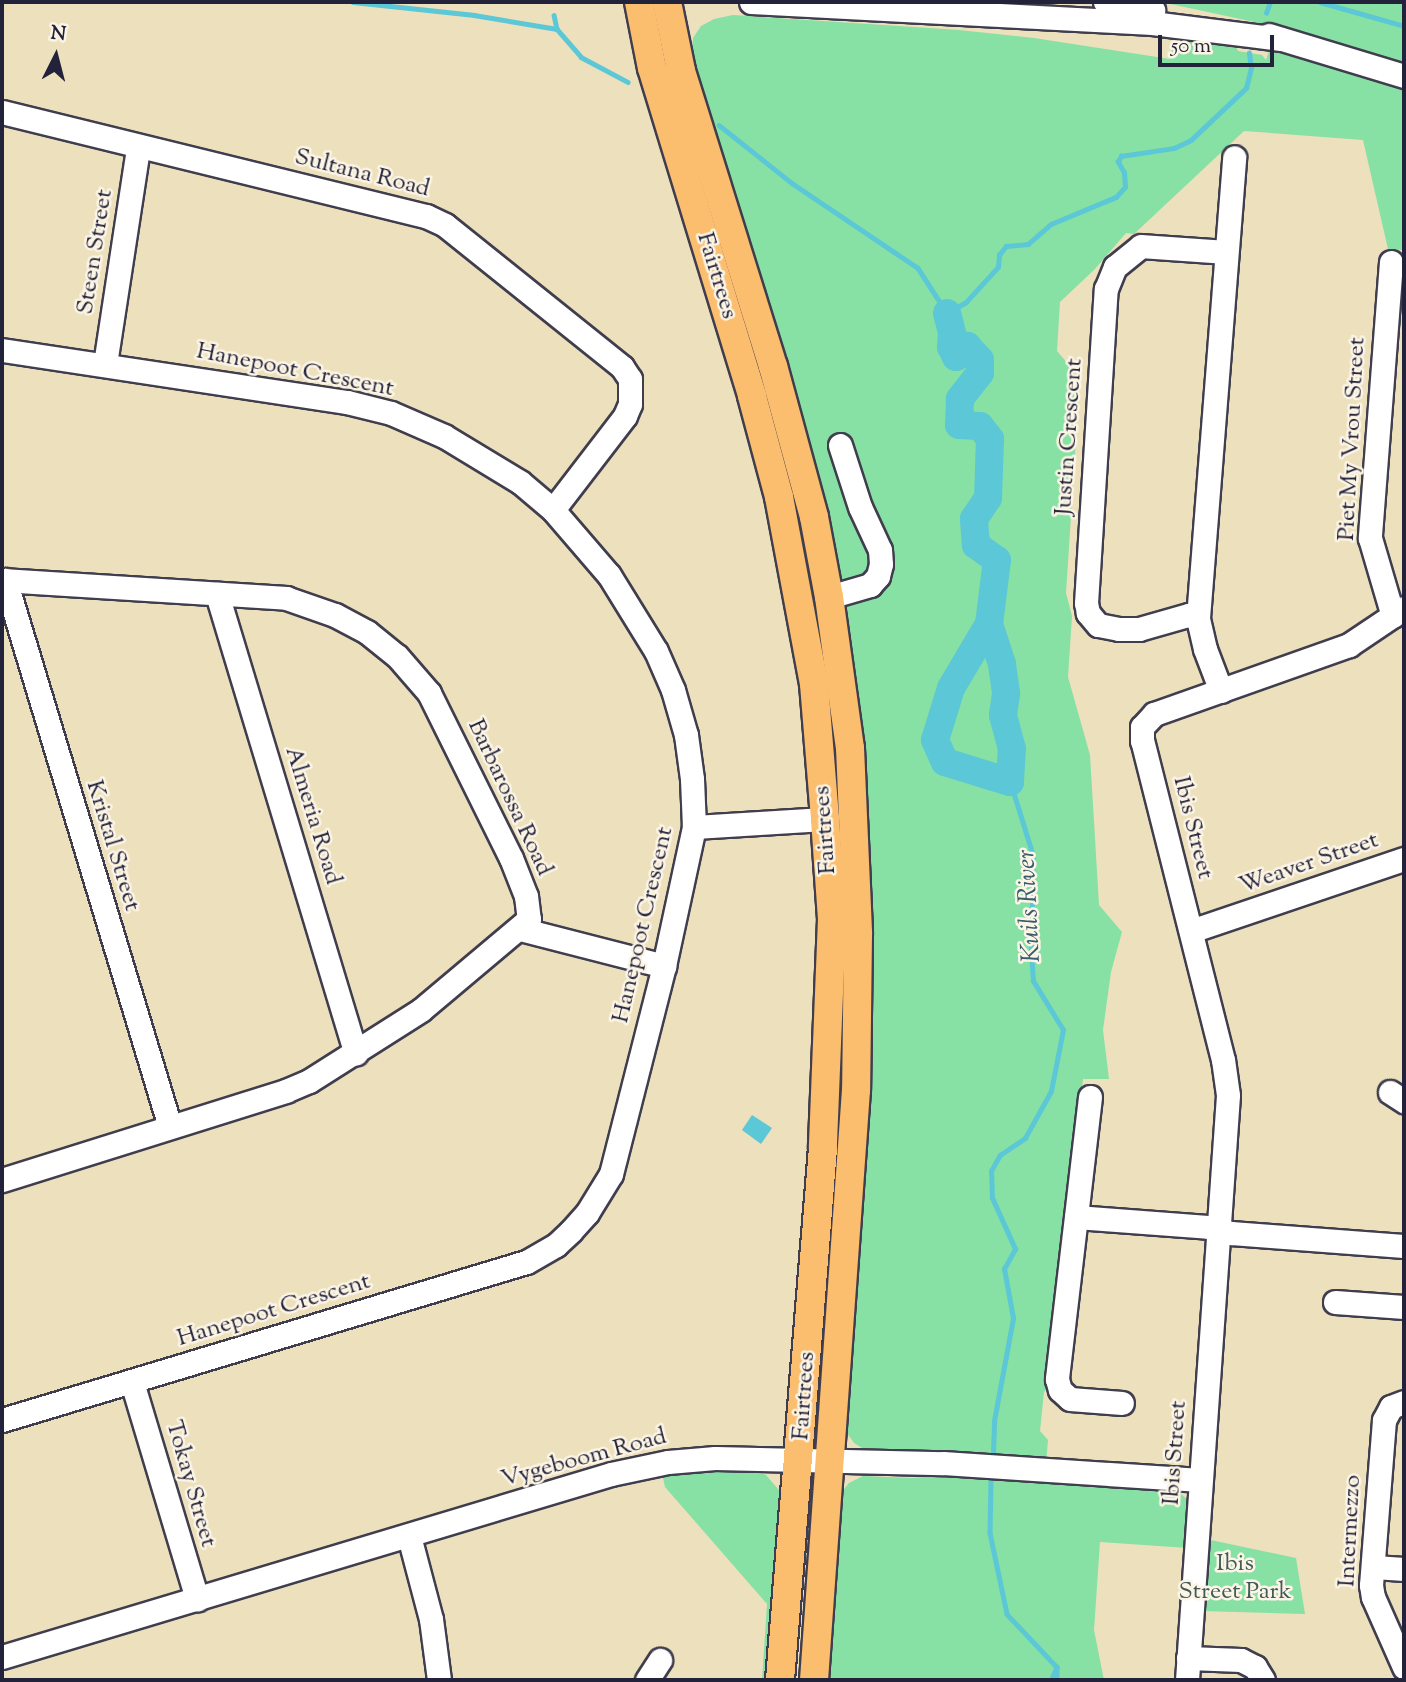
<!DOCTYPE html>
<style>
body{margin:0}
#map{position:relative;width:1406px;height:1682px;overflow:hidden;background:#ece0bd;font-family:"Sorts Mill Goudy",serif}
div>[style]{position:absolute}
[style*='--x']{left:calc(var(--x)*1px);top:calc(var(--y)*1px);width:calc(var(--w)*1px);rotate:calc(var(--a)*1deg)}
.green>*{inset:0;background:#87e0a4}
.water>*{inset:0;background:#5cc7d6}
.stream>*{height:4.5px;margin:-2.25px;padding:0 2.25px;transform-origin:2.25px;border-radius:2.25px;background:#5cc7d6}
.river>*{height:28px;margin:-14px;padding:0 14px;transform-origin:14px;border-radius:14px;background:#5cc7d6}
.roads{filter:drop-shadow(2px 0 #403e4e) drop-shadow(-2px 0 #403e4e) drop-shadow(0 2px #403e4e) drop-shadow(0 -2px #403e4e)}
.minor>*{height:23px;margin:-11.5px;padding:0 11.5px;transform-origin:11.5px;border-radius:11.5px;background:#fff}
.major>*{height:28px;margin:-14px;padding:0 14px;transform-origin:14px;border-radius:14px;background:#fbbd6e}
span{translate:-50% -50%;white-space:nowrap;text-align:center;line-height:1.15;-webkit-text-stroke:5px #fcf5e5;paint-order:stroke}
.street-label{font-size:24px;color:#22223b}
.park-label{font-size:24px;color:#405b5a}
.water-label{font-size:26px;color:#365c71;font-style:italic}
.frame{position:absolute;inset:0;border:4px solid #22223b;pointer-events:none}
.north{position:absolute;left:21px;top:21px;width:70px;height:70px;-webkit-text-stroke:5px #fcf5e5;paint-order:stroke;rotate:6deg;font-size:19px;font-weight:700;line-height:28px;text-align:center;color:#22223b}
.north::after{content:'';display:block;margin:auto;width:24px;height:32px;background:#22223b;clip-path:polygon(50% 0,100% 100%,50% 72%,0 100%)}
.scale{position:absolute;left:1158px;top:35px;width:116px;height:32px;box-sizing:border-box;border:4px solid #22223b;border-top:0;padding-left:9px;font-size:21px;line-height:24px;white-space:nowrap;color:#22223b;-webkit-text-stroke:5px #fcf5e5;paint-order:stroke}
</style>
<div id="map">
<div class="green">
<i style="clip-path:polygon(1161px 2px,1404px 2px,1404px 62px,1287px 29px)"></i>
<i style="clip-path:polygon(733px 15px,959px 30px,1034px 38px,1170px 59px,1174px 41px,1235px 45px,1238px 51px,1262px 55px,1266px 60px,1270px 48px,1404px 85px,1403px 250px,1388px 249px,1363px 140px,1244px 131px,1134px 234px,1126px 233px,1095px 269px,1060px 302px,1057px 351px,1080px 378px,1066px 593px,1072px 616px,1068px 677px,1090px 755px,1099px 905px,1122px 932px,1111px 972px,1103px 1030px,1109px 1079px,1083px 1079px,1051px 1382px,1044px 1392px,1040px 1431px,1048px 1440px,1046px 1464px,867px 1451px,854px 1443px,845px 1430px,864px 789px,692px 51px,693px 38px,701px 26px,714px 19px)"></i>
<i style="clip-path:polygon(753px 1469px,766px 1475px,784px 1496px,770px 1680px,762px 1680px,767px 1604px,665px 1487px,662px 1473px)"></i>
<i style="clip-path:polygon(950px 1475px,1175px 1489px,1187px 1499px,1188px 1548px,1100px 1542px,1094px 1630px,1104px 1680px,824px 1680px,840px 1494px,849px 1483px,863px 1476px,912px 1478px)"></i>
<i style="clip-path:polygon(1206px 1539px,1296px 1558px,1305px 1614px,1200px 1611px)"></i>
</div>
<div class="water">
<i style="clip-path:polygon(752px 1115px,772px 1128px,761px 1144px,742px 1130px)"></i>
</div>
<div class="stream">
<i style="--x:353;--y:2;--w:122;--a:6.1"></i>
<i style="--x:474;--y:15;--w:84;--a:9.6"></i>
<i style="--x:557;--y:29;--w:37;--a:49"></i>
<i style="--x:581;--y:57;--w:53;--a:28"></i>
<i style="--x:1320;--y:2;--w:87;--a:15.9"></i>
<i style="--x:1266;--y:13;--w:12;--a:-70"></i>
<i style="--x:554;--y:15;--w:14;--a:78"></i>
<i style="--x:719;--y:125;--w:93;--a:38.5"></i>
<i style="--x:792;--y:183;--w:152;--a:34"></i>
<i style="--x:918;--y:268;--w:54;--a:57.2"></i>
<i style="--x:947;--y:313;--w:22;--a:-30"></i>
<i style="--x:966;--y:302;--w:47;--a:-47.6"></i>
<i style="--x:998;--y:267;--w:12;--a:-85"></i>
<i style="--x:999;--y:255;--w:11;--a:-52"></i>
<i style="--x:1006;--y:246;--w:22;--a:-5"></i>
<i style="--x:1028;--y:244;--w:30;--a:-41"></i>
<i style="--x:1051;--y:224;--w:70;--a:-22.6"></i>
<i style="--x:1116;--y:197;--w:13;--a:-48"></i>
<i style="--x:1125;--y:187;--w:14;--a:-94"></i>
<i style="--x:1124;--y:173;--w:13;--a:-119"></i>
<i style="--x:1118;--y:162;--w:7;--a:-63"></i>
<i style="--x:1121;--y:156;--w:54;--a:-8.6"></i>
<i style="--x:1174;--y:148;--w:19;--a:-25"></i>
<i style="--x:1191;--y:140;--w:76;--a:-43.4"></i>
<i style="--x:1246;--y:88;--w:21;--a:-76"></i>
<i style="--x:1251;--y:68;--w:15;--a:-98"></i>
<i style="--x:993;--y:1453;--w:32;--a:-88"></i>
<i style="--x:994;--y:1421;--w:105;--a:-79.5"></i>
<i style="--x:1013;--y:1318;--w:50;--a:-100.4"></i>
<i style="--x:1004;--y:1269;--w:23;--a:-61"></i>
<i style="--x:1015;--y:1249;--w:56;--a:-114.3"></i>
<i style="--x:992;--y:1198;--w:27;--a:-92"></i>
<i style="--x:991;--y:1171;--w:18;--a:-61"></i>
<i style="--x:1000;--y:1155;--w:30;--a:-34"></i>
<i style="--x:1025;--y:1138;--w:54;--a:-61"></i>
<i style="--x:1051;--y:1091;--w:62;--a:-78.9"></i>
<i style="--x:1063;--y:1030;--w:57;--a:-121.5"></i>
<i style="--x:1033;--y:981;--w:30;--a:-94"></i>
<i style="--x:1031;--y:951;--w:95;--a:-88.8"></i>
<i style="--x:1033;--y:856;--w:77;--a:-107.3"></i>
<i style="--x:991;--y:1481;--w:52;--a:91.1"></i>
<i style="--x:990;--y:1533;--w:83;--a:78.1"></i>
<i style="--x:1007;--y:1614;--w:73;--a:46.7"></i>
<i style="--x:1057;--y:1667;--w:13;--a:90"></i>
<i style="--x:1051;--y:1680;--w:13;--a:-67"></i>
</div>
<div class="river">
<i style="--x:947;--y:313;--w:21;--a:76"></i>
<i style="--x:952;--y:333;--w:14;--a:94"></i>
<i style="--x:951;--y:347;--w:11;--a:63"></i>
<i style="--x:956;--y:357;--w:16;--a:-45"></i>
<i style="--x:967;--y:346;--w:19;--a:47"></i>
<i style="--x:980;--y:360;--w:13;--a:90"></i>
<i style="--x:980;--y:373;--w:33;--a:128"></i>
<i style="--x:960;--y:399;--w:26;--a:92"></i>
<i style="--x:959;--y:425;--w:21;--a:3"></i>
<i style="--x:980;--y:426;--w:16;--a:52"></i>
<i style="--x:990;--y:439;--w:59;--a:91.9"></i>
<i style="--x:988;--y:498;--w:25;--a:124"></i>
<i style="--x:974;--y:519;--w:26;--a:86"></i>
<i style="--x:976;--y:545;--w:26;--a:36"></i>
<i style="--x:997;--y:560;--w:64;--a:97.1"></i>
<i style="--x:989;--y:624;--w:74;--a:120.7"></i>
<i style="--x:951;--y:688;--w:54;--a:107.1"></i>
<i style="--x:935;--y:740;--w:24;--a:66"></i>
<i style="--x:945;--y:762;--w:68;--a:17.1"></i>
<i style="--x:1010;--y:782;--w:33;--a:-87"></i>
<i style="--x:1012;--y:749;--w:35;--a:-105"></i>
<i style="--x:1003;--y:715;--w:22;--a:-82"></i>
<i style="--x:1006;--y:693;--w:29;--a:-98"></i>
<i style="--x:1002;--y:664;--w:42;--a:-108"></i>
</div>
<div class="roads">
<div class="minor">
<i style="--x:751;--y:2;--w:402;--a:3"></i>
<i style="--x:1152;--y:23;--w:130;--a:7.1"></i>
<i style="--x:1105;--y:2;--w:49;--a:9.5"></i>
<i style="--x:1269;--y:35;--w:141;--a:16.9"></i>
<i style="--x:2;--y:112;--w:437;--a:13.8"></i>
<i style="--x:426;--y:216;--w:21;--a:25"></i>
<i style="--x:445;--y:225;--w:227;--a:38.7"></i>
<i style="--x:622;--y:367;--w:14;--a:56"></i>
<i style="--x:630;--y:379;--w:25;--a:90"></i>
<i style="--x:630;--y:404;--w:13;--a:113"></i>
<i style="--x:625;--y:416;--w:118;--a:127.5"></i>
<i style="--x:1391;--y:262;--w:277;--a:94.4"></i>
<i style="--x:1370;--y:538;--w:81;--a:73.6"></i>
<i style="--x:2;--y:350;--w:349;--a:8.6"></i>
<i style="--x:347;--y:402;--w:45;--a:14"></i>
<i style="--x:391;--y:413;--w:58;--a:23.5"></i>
<i style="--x:444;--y:436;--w:89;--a:31.2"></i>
<i style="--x:520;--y:482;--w:43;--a:40.3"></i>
<i style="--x:553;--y:510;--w:86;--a:49.3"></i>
<i style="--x:609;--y:575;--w:89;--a:58.3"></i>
<i style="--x:656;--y:651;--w:43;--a:66.4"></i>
<i style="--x:673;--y:690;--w:47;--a:73.9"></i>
<i style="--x:686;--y:735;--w:44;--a:82.2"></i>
<i style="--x:692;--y:779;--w:48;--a:87.6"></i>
<i style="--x:694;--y:827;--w:142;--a:102.2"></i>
<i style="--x:664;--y:966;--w:215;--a:104.3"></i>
<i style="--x:611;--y:1174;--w:46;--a:121.6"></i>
<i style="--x:587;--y:1213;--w:24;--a:132"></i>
<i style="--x:571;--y:1231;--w:21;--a:137"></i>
<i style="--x:556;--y:1245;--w:34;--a:150"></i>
<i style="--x:526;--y:1262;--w:547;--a:163.22"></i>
<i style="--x:105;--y:364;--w:219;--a:-81.3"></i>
<i style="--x:2;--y:580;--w:285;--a:3.6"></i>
<i style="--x:286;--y:598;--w:52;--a:19.1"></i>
<i style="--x:335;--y:615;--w:36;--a:28"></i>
<i style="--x:367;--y:632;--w:38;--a:39"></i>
<i style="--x:397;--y:656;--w:49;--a:49.1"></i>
<i style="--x:429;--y:693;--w:184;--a:63.6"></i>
<i style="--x:511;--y:858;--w:41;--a:68.5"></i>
<i style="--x:526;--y:896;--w:23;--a:83"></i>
<i style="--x:529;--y:919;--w:141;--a:139.9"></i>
<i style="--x:421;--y:1010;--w:133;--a:147.6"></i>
<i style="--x:309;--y:1081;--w:25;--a:157"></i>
<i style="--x:286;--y:1091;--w:298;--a:162.6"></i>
<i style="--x:5;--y:580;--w:571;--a:73.21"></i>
<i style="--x:217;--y:594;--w:480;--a:73.2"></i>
<i style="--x:829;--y:597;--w:43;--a:-16.3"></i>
<i style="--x:870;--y:585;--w:12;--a:-48"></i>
<i style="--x:878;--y:576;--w:12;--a:-76"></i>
<i style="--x:881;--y:564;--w:14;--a:-94"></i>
<i style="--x:880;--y:550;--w:47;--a:-114.9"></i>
<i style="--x:860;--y:507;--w:65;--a:-107.9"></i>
<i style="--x:1198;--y:618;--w:10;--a:-163"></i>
<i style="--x:1188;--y:615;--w:51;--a:164.1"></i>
<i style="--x:1139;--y:629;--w:20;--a:180"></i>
<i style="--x:1119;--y:629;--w:21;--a:-169"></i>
<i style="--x:1098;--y:625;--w:16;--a:-130"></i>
<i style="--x:1088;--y:613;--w:10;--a:-101"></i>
<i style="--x:1086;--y:603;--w:315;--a:-86.4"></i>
<i style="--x:1106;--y:289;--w:24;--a:-68"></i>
<i style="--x:1115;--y:267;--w:33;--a:-39"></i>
<i style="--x:1141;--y:246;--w:85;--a:4"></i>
<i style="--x:1221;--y:691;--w:45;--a:-110.9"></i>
<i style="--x:1205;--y:649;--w:32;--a:-103"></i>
<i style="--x:1198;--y:618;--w:462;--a:-85.5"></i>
<i style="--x:694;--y:827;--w:131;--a:-3.5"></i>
<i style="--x:520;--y:929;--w:149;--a:14.4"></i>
<i style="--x:1191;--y:931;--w:225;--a:-18.7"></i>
<i style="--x:1390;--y:1092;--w:17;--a:33"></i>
<i style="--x:1090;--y:1097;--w:284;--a:96.7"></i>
<i style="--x:1057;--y:1379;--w:11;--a:75"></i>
<i style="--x:1060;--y:1390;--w:13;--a:42"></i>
<i style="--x:1070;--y:1399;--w:52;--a:4.4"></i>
<i style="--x:1076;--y:1217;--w:132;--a:4.3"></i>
<i style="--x:1208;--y:1227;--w:24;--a:15"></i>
<i style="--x:1231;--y:1233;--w:173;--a:4.3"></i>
<i style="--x:1335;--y:1302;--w:69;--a:4.1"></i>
<i style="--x:132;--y:1382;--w:227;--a:73.3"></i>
<i style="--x:1404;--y:1402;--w:14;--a:159"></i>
<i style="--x:1391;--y:1407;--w:15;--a:118"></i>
<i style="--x:1384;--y:1420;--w:166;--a:94.5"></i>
<i style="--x:1371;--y:1585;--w:12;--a:81"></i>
<i style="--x:1373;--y:1597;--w:77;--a:66.1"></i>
<i style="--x:409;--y:1536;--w:86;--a:75.2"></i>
<i style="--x:431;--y:1619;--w:62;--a:82.5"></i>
<i style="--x:1374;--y:1567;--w:30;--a:4"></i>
<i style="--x:2;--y:1657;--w:636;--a:-16.73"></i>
<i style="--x:611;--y:1474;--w:58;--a:-11.9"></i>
<i style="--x:668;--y:1462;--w:47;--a:-4.9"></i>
<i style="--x:715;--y:1458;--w:228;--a:1.3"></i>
<i style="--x:943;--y:1463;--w:258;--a:3.8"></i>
<i style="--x:1188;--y:1658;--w:53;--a:2.2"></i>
<i style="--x:1241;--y:1660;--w:16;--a:27"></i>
<i style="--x:1255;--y:1667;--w:15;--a:58"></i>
<i style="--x:647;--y:1680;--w:24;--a:-57"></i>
<i style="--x:1187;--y:1680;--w:586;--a:-85.99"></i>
<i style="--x:1228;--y:1095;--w:35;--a:-98"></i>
<i style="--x:1223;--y:1060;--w:329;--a:-104.2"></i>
<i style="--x:1142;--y:741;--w:14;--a:-90"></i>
<i style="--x:1142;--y:727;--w:18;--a:-47"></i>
<i style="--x:1154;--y:714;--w:207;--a:-19.5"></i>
<i style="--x:1349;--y:645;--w:66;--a:-33.9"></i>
</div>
<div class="major">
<i style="--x:639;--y:2;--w:67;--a:78.9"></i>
<i style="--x:652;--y:68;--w:343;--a:73"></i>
<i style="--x:752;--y:396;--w:105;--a:75"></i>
<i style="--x:779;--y:497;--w:190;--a:79.4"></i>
<i style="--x:814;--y:684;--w:135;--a:85.3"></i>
<i style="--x:825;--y:819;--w:100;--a:86"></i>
<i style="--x:832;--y:919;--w:229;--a:92.3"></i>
<i style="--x:823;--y:1148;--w:534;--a:94.62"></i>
<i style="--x:667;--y:2;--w:70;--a:78.5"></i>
<i style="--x:681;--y:71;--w:309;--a:72.7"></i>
<i style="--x:773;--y:366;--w:156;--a:74.8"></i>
<i style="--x:814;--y:517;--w:81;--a:79.4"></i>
<i style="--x:829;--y:597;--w:152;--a:82.1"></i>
<i style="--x:850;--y:748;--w:186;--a:87.5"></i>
<i style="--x:858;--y:934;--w:156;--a:90.7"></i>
<i style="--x:856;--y:1090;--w:591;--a:94.07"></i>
</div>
</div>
<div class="street-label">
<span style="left:362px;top:174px;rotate:14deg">Sultana Road</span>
<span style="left:96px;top:252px;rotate:-81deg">Steen Street</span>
<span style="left:716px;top:276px;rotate:73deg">Fairtrees</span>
<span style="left:295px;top:371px;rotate:11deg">Hanepoot Crescent</span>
<span style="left:1070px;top:437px;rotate:-86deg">Justin Crescent</span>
<span style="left:1353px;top:439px;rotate:-87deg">Piet My Vrou Street</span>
<span style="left:509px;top:798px;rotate:65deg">Barbarossa Road</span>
<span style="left:312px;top:816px;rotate:73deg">Almeria Road</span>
<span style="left:1192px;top:828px;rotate:76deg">Ibis Street</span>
<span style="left:826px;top:830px;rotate:-94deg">Fairtrees</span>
<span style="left:112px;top:846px;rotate:73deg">Kristal Street</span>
<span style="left:1309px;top:864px;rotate:-19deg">Weaver Street</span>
<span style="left:644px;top:925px;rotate:-77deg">Hanepoot Crescent</span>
<span style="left:274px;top:1311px;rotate:-17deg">Hanepoot Crescent</span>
<span style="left:805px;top:1396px;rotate:-86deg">Fairtrees</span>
<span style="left:1176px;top:1453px;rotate:-86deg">Ibis Street</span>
<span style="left:584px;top:1459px;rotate:-15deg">Vygeboom Road</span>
<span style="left:190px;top:1484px;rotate:74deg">Tokay Street</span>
<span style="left:1351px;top:1531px;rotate:-87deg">Intermezzo</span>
</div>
<div class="park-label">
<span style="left:1235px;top:1579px">Ibis<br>Street Park</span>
</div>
<div class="water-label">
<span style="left:1030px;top:906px;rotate:-93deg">Kuils River</span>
</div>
<div class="frame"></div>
<div class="north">N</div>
<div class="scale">50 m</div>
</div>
